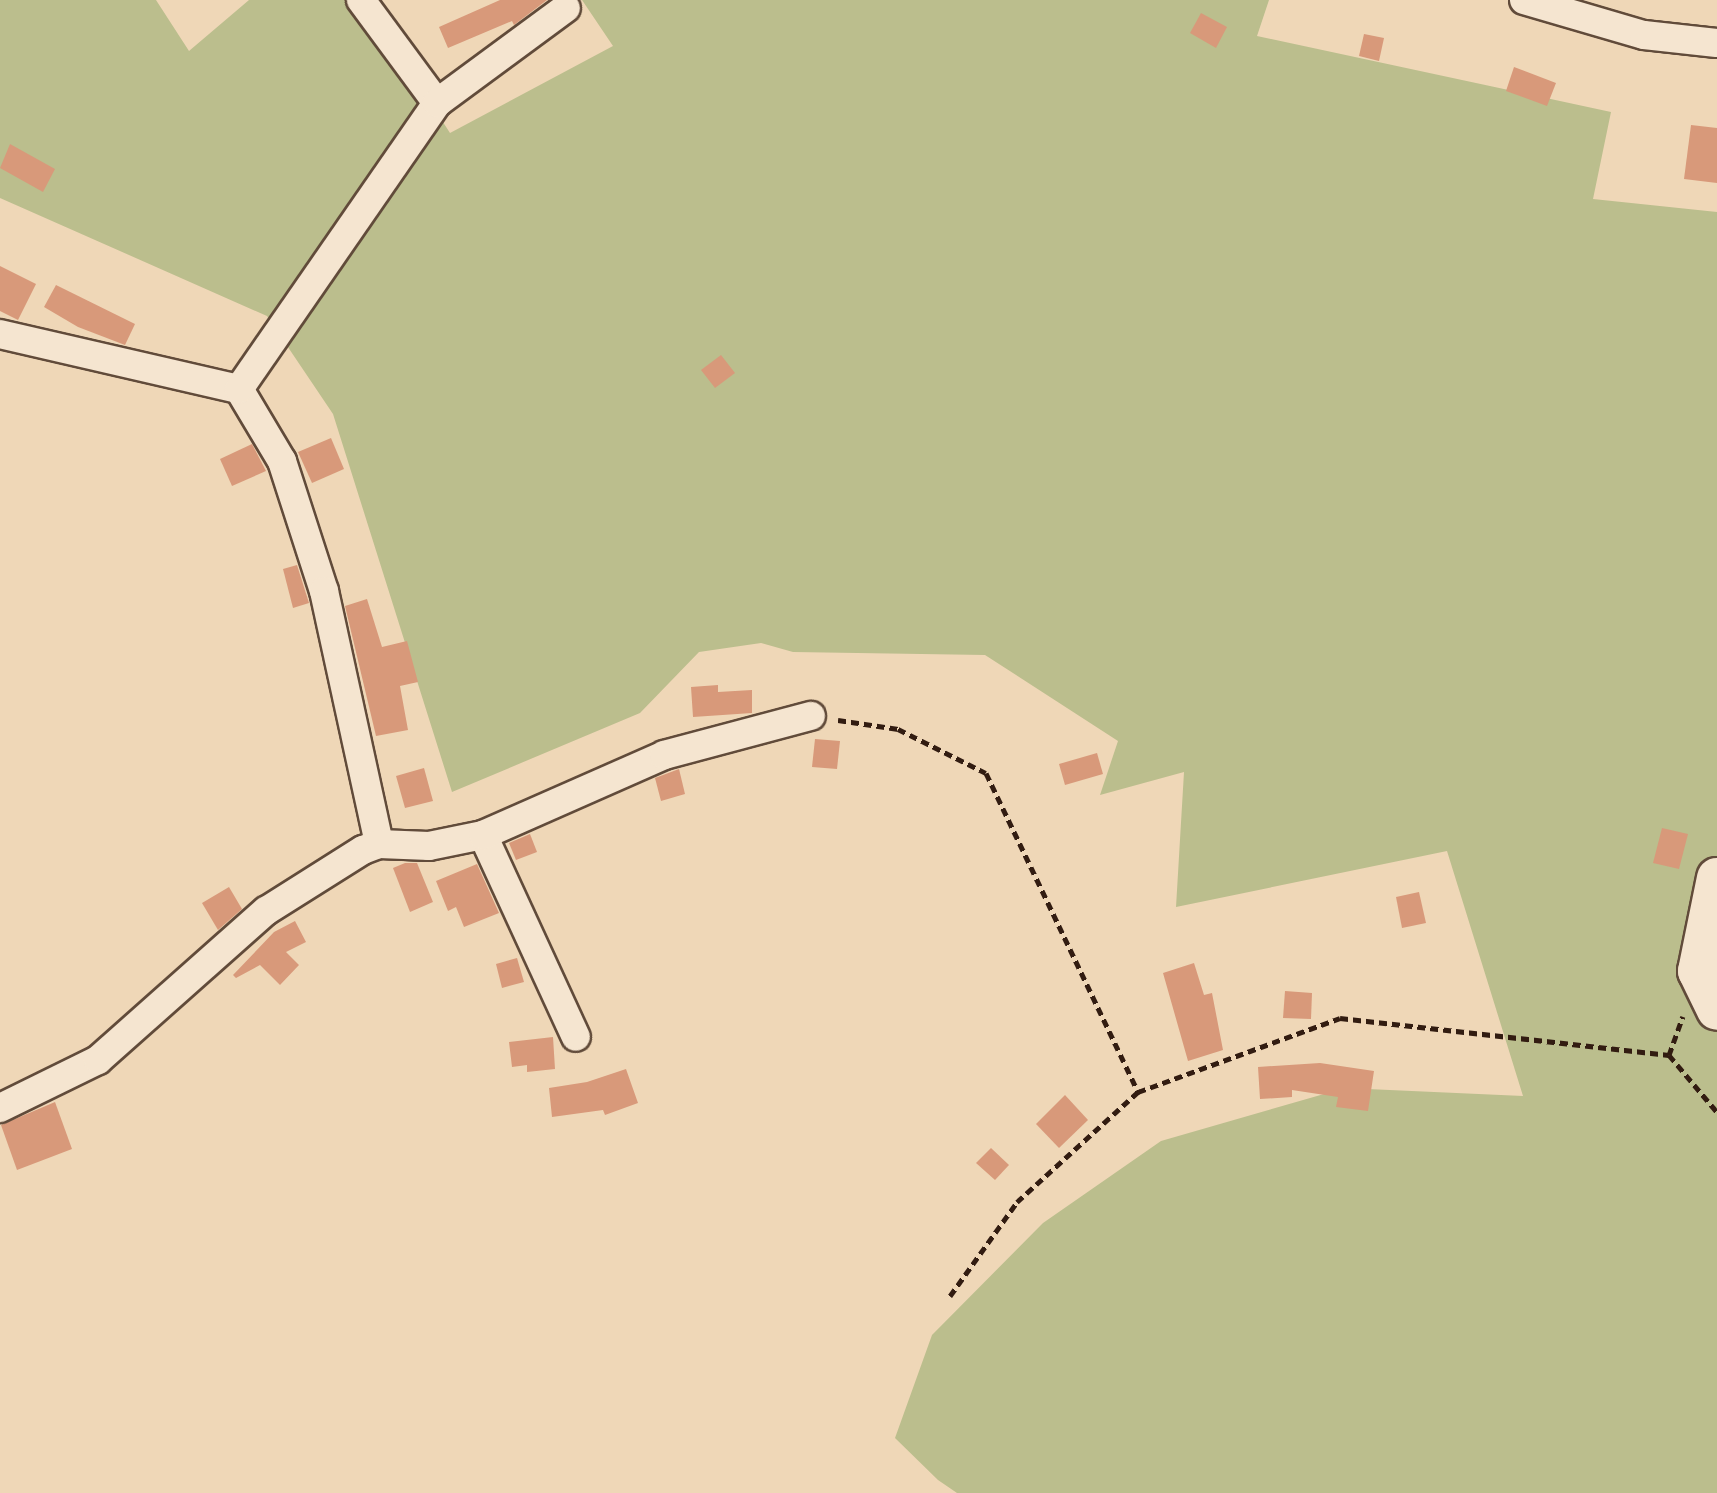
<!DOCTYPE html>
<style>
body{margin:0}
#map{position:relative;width:1717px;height:1493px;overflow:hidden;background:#efd7b7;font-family:"IM FELL DW Pica",serif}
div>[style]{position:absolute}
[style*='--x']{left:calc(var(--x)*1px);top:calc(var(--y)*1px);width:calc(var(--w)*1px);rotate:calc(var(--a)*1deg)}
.green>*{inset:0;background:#bbbe8d}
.building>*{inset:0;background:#d8997a}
.path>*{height:5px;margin-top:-2.5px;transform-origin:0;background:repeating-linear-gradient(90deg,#321c11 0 8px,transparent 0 13px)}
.roads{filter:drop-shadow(2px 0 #614b3a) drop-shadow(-2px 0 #614b3a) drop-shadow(0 2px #614b3a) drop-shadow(0 -2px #614b3a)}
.street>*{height:28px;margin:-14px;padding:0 14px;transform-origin:14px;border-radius:14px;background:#f5e5d0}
.secondary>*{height:40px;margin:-20px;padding:0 20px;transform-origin:20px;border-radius:20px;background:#f5e5d0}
span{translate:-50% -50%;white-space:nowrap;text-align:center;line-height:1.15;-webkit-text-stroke:10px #f5e5d0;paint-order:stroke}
</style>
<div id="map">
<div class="green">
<i style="clip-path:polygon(0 0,156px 0,189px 51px,249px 0,364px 0,450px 133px,613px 46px,582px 0,1269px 0,1257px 36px,1611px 112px,1593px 199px,1717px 212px,1717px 1493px,957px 1493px,938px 1480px,895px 1438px,932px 1335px,1043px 1223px,1161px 1141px,1345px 1088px,1523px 1096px,1447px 851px,1176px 907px,1184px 772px,1100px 795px,1118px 741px,985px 655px,793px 652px,761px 643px,699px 652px,640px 713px,452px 792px,333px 414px,267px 316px,0 198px)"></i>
</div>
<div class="building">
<i style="clip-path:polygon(500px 0,547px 0,514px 25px,512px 21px,448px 48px,439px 27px)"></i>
<i style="clip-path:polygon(1201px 13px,1227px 27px,1216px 48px,1190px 33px)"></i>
<i style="clip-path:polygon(1364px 34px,1384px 38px,1379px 61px,1359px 56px)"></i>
<i style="clip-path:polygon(1514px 67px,1556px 83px,1547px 106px,1506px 91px)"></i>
<i style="clip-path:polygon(1691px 125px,1717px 128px,1717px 183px,1684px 179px)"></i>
<i style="clip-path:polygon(10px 144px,55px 169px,43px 192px,0 168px)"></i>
<i style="clip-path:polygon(0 266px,36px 284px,18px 320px,0 311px)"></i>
<i style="clip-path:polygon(56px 285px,135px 324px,125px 345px,78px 327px,44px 307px)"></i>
<i style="clip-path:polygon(721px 355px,735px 373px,715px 388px,701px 370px)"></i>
<i style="clip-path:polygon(331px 438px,344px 469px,312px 483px,298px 452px)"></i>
<i style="clip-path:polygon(252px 444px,266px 471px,232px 486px,220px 459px)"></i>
<i style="clip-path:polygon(297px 565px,309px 603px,293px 608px,283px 569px)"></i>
<i style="clip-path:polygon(367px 599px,382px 647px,407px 641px,418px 682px,400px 686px,408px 730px,376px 736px,345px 606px)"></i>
<i style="clip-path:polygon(718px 685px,718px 692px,752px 690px,752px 713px,693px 717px,691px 687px)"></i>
<i style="clip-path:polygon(815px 739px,840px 741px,837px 769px,812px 767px)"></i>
<i style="clip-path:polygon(1097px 753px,1103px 774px,1065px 785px,1059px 764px)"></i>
<i style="clip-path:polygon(424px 768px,433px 801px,405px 808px,396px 776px)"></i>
<i style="clip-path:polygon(679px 769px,685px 794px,661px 801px,655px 778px)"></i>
<i style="clip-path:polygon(1662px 828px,1688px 834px,1679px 869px,1653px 863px)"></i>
<i style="clip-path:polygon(530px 834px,537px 852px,516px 860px,509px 843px)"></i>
<i style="clip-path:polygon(405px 863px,417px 863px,433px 902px,410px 912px,393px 868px)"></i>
<i style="clip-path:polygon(477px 864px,499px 913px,464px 927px,456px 907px,448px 911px,436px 881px)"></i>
<i style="clip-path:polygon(229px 887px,242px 909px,218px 930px,202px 903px)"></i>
<i style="clip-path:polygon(1419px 892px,1426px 923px,1402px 928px,1396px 897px)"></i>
<i style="clip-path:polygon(295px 921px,306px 942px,286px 952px,299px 965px,280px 985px,260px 965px,236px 978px,233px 975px,274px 932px)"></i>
<i style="clip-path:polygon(517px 958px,524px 982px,502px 988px,496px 964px)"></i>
<i style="clip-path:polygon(1194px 963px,1204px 995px,1212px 993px,1223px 1050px,1188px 1061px,1163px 973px)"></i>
<i style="clip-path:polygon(1285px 991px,1312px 993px,1311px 1019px,1283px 1018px)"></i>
<i style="clip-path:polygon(553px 1037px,555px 1069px,527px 1072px,527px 1065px,512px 1067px,509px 1042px)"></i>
<i style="clip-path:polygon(1320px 1063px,1374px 1071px,1368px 1111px,1336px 1107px,1338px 1097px,1292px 1090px,1292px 1097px,1260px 1099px,1258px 1067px)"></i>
<i style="clip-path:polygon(626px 1069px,638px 1103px,605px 1115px,603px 1110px,552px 1117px,549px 1088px,587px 1082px)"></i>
<i style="clip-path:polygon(1065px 1095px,1088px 1120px,1059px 1148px,1036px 1124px)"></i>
<i style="clip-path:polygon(55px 1102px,72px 1149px,17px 1170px,1px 1125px)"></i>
<i style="clip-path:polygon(991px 1148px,1009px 1165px,995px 1180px,976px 1163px)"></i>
</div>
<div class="path">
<i style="--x:838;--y:720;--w:61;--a:8.5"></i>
<i style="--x:898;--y:729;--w:98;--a:26.6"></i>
<i style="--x:986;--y:773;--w:353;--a:64.5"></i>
<i style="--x:1669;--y:1055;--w:41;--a:-70.3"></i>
<i style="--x:950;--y:1296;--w:115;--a:-54.5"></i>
<i style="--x:1017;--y:1202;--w:164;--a:-42.3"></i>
<i style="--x:1138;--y:1092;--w:215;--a:-20.1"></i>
<i style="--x:1340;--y:1018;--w:331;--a:6.4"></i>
<i style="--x:1669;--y:1055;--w:75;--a:49.9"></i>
</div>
<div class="roads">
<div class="street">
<i style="--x:361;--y:0;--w:128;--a:53.6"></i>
<i style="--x:1524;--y:0;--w:125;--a:16.3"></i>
<i style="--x:1644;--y:35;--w:73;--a:6.3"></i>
<i style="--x:0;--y:334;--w:245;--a:13"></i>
<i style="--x:239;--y:389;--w:84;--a:59.2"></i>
<i style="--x:282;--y:461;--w:137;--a:72.1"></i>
<i style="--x:324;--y:591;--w:259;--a:77.7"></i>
<i style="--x:239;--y:389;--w:348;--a:-55.3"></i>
<i style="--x:437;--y:103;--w:160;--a:-36.4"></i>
<i style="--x:483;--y:835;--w:222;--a:65.3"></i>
<i style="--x:0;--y:1108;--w:109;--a:-26.1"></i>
<i style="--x:98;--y:1060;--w:225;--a:-41.6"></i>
<i style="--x:266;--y:911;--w:115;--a:-32.2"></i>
<i style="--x:363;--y:850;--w:17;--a:-21"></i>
<i style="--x:379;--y:844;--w:50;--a:2.3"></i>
<i style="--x:429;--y:846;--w:55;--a:-11.5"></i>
<i style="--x:483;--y:835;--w:198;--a:-23.8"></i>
<i style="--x:664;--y:755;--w:152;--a:-14.9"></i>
</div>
<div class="secondary">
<i style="--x:1717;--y:878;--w:95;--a:101.5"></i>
<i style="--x:1698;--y:971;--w:43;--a:64"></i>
</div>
</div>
</div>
